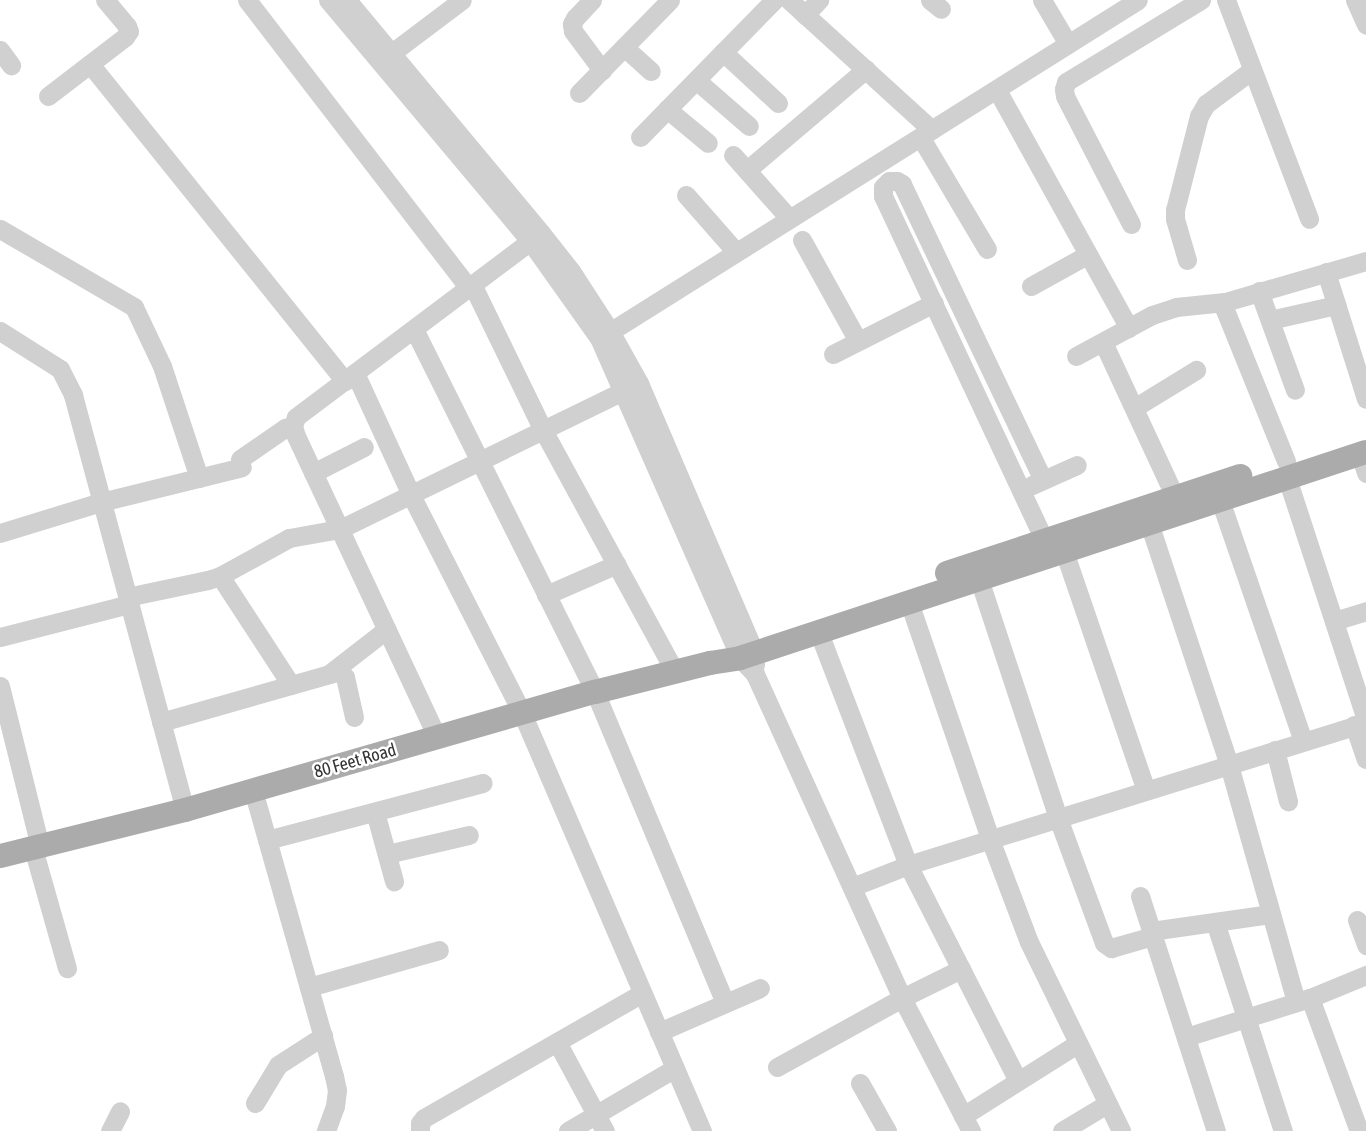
<!DOCTYPE html>
<style>
body{margin:0}
#map{position:relative;width:1366px;height:1131px;overflow:hidden;background:#fff;font-family:"Asap Condensed",sans-serif}
div>[style]{position:absolute}
[style*='--x']{left:calc(var(--x)*1px);top:calc(var(--y)*1px);width:calc(var(--w)*1px);rotate:calc(var(--a)*1deg)}
.minor>*{height:19px;margin:-9.5px;padding:0 9.5px;transform-origin:9.5px;border-radius:9.5px;background:#d0d0d0}
.major>*{height:24px;margin:-12px;padding:0 12px;transform-origin:12px;border-radius:12px;background:#ababab}
span{translate:-50% -50%;white-space:nowrap;text-align:center;line-height:1.15;-webkit-text-stroke:5px #fff;paint-order:stroke}
.street-label{font-size:18px;color:#333}
</style>
<div id="map">
<div class="minor">
<i style="--x:247;--y:0;--w:362;--a:52.4"></i>
<i style="--x:328;--y:0;--w:314;--a:50"></i>
<i style="--x:530;--y:241;--w:119;--a:54.6"></i>
<i style="--x:599;--y:338;--w:350;--a:66.2"></i>
<i style="--x:740;--y:658;--w:22;--a:47"></i>
<i style="--x:755;--y:674;--w:356;--a:65.6"></i>
<i style="--x:902;--y:998;--w:150;--a:62.6"></i>
<i style="--x:347;--y:0;--w:303;--a:50.2"></i>
<i style="--x:541;--y:233;--w:48;--a:51.7"></i>
<i style="--x:571;--y:271;--w:72;--a:57"></i>
<i style="--x:610;--y:331;--w:60;--a:60.9"></i>
<i style="--x:639;--y:383;--w:294;--a:66.8"></i>
<i style="--x:755;--y:653;--w:12;--a:90"></i>
<i style="--x:592;--y:0;--w:25;--a:133"></i>
<i style="--x:575;--y:18;--w:7;--a:117"></i>
<i style="--x:572;--y:24;--w:7;--a:82"></i>
<i style="--x:573;--y:31;--w:49;--a:53.4"></i>
<i style="--x:789;--y:0;--w:193;--a:42.3"></i>
<i style="--x:930;--y:0;--w:14;--a:39"></i>
<i style="--x:1042;--y:0;--w:51;--a:59.4"></i>
<i style="--x:1226;--y:0;--w:234;--a:69.2"></i>
<i style="--x:1355;--y:0;--w:27;--a:66"></i>
<i style="--x:805;--y:15;--w:21;--a:-47"></i>
<i style="--x:624;--y:47;--w:36;--a:42"></i>
<i style="--x:0;--y:50;--w:19;--a:54"></i>
<i style="--x:723;--y:52;--w:75;--a:42.8"></i>
<i style="--x:381;--y:61;--w:101;--a:-37"></i>
<i style="--x:90;--y:64;--w:407;--a:51.2"></i>
<i style="--x:696;--y:80;--w:70;--a:41"></i>
<i style="--x:997;--y:90;--w:272;--a:61"></i>
<i style="--x:579;--y:93;--w:130;--a:-45.6"></i>
<i style="--x:48;--y:96;--w:97;--a:-37.5"></i>
<i style="--x:125;--y:37;--w:7;--a:-56"></i>
<i style="--x:129;--y:31;--w:5;--a:-112"></i>
<i style="--x:127;--y:26;--w:34;--a:-130"></i>
<i style="--x:667;--y:109;--w:53;--a:39.7"></i>
<i style="--x:640;--y:137;--w:192;--a:-45.6"></i>
<i style="--x:921;--y:138;--w:129;--a:59.3"></i>
<i style="--x:733;--y:155;--w:84;--a:48.4"></i>
<i style="--x:747;--y:170;--w:156;--a:-40.3"></i>
<i style="--x:686;--y:195;--w:76;--a:48.7"></i>
<i style="--x:1131;--y:224;--w:144;--a:-117.3"></i>
<i style="--x:1065;--y:96;--w:7;--a:-98"></i>
<i style="--x:1064;--y:89;--w:7;--a:-74"></i>
<i style="--x:1066;--y:82;--w:158;--a:-31.3"></i>
<i style="--x:0;--y:229;--w:155;--a:30.2"></i>
<i style="--x:134;--y:307;--w:65;--a:64.6"></i>
<i style="--x:162;--y:366;--w:118;--a:71.7"></i>
<i style="--x:802;--y:240;--w:115;--a:61"></i>
<i style="--x:1187;--y:260;--w:43;--a:-106.3"></i>
<i style="--x:1175;--y:219;--w:9;--a:-90"></i>
<i style="--x:1175;--y:210;--w:97;--a:-75.7"></i>
<i style="--x:1199;--y:116;--w:14;--a:-60"></i>
<i style="--x:1206;--y:104;--w:57;--a:-36.5"></i>
<i style="--x:1326;--y:272;--w:133;--a:72.5"></i>
<i style="--x:472;--y:284;--w:162;--a:64.1"></i>
<i style="--x:543;--y:430;--w:276;--a:61.4"></i>
<i style="--x:1031;--y:286;--w:64;--a:-29"></i>
<i style="--x:1259;--y:291;--w:105;--a:70"></i>
<i style="--x:1270;--y:320;--w:68;--a:-12.8"></i>
<i style="--x:414;--y:329;--w:406;--a:63.5"></i>
<i style="--x:595;--y:692;--w:337;--a:67.3"></i>
<i style="--x:0;--y:331;--w:71;--a:32.3"></i>
<i style="--x:60;--y:369;--w:29;--a:63"></i>
<i style="--x:73;--y:395;--w:430;--a:74.9"></i>
<i style="--x:600;--y:338;--w:635;--a:-32.14"></i>
<i style="--x:1103;--y:342;--w:171;--a:65.1"></i>
<i style="--x:833;--y:354;--w:113;--a:-26.8"></i>
<i style="--x:1076;--y:356;--w:86;--a:-28.3"></i>
<i style="--x:1152;--y:315;--w:25;--a:-18"></i>
<i style="--x:1176;--y:307;--w:49;--a:-5.8"></i>
<i style="--x:355;--y:373;--w:134;--a:65.3"></i>
<i style="--x:411;--y:495;--w:245;--a:63"></i>
<i style="--x:522;--y:713;--w:455;--a:66.7"></i>
<i style="--x:1134;--y:408;--w:73;--a:-31.5"></i>
<i style="--x:1360;--y:454;--w:20;--a:72"></i>
<i style="--x:240;--y:459;--w:55;--a:-34.6"></i>
<i style="--x:285;--y:428;--w:8;--a:-14"></i>
<i style="--x:1286;--y:461;--w:163;--a:-112"></i>
<i style="--x:1225;--y:310;--w:8;--a:-90"></i>
<i style="--x:1225;--y:302;--w:147;--a:-16.2"></i>
<i style="--x:313;--y:473;--w:57;--a:-27"></i>
<i style="--x:1287;--y:478;--w:255;--a:71.9"></i>
<i style="--x:1043;--y:480;--w:328;--a:-115.5"></i>
<i style="--x:902;--y:184;--w:6;--a:-149"></i>
<i style="--x:897;--y:181;--w:8;--a:180"></i>
<i style="--x:889;--y:181;--w:8;--a:135"></i>
<i style="--x:883;--y:187;--w:9;--a:90"></i>
<i style="--x:883;--y:196;--w:379;--a:64.9"></i>
<i style="--x:1032;--y:485;--w:49;--a:-24"></i>
<i style="--x:1220;--y:500;--w:255;--a:71"></i>
<i style="--x:1149;--y:523;--w:255;--a:71.7"></i>
<i style="--x:1229;--y:765;--w:246;--a:74.2"></i>
<i style="--x:0;--y:533;--w:106;--a:-17.1"></i>
<i style="--x:101;--y:502;--w:145;--a:-13.9"></i>
<i style="--x:1064;--y:551;--w:253;--a:71.1"></i>
<i style="--x:220;--y:576;--w:130;--a:56.9"></i>
<i style="--x:979;--y:579;--w:252;--a:71.7"></i>
<i style="--x:1058;--y:818;--w:133;--a:69.8"></i>
<i style="--x:1104;--y:943;--w:9;--a:36"></i>
<i style="--x:1111;--y:948;--w:44;--a:-15.9"></i>
<i style="--x:546;--y:595;--w:77;--a:-23.6"></i>
<i style="--x:127;--y:597;--w:83;--a:-11.9"></i>
<i style="--x:208;--y:580;--w:13;--a:-18"></i>
<i style="--x:220;--y:576;--w:79;--a:-28.8"></i>
<i style="--x:289;--y:538;--w:52;--a:-10"></i>
<i style="--x:340;--y:529;--w:328;--a:-26"></i>
<i style="--x:909;--y:602;--w:250;--a:71.1"></i>
<i style="--x:990;--y:839;--w:110;--a:69.3"></i>
<i style="--x:1029;--y:942;--w:210;--a:64"></i>
<i style="--x:1334;--y:621;--w:34;--a:-17"></i>
<i style="--x:819;--y:633;--w:248;--a:69"></i>
<i style="--x:908;--y:865;--w:242;--a:63"></i>
<i style="--x:0;--y:637;--w:133;--a:-14.3"></i>
<i style="--x:329;--y:674;--w:73;--a:-37.8"></i>
<i style="--x:0;--y:686;--w:165;--a:76"></i>
<i style="--x:161;--y:722;--w:186;--a:-15.9"></i>
<i style="--x:340;--y:671;--w:8;--a:50"></i>
<i style="--x:345;--y:677;--w:41;--a:77.3"></i>
<i style="--x:1354;--y:725;--w:36;--a:71"></i>
<i style="--x:437;--y:737;--w:332;--a:-115.1"></i>
<i style="--x:296;--y:436;--w:10;--a:-107"></i>
<i style="--x:293;--y:426;--w:9;--a:-72"></i>
<i style="--x:296;--y:417;--w:303;--a:-36.9"></i>
<i style="--x:1275;--y:750;--w:53;--a:75.7"></i>
<i style="--x:253;--y:790;--w:297;--a:74.2"></i>
<i style="--x:334;--y:1076;--w:14;--a:78"></i>
<i style="--x:337;--y:1090;--w:16;--a:97"></i>
<i style="--x:335;--y:1106;--w:27;--a:110"></i>
<i style="--x:375;--y:812;--w:72;--a:74.6"></i>
<i style="--x:267;--y:840;--w:223;--a:-14.8"></i>
<i style="--x:33;--y:848;--w:125;--a:74.2"></i>
<i style="--x:387;--y:854;--w:84;--a:-13"></i>
<i style="--x:852;--y:887;--w:60;--a:-21.4"></i>
<i style="--x:908;--y:865;--w:480;--a:-17.3"></i>
<i style="--x:1140;--y:896;--w:247;--a:72.1"></i>
<i style="--x:1357;--y:920;--w:27;--a:70"></i>
<i style="--x:1215;--y:922;--w:220;--a:72"></i>
<i style="--x:1151;--y:931;--w:121;--a:-8.1"></i>
<i style="--x:309;--y:987;--w:135;--a:-15.9"></i>
<i style="--x:1310;--y:998;--w:142;--a:69.8"></i>
<i style="--x:659;--y:1032;--w:110;--a:-23.5"></i>
<i style="--x:1186;--y:1037;--w:130;--a:-17.5"></i>
<i style="--x:1310;--y:998;--w:61;--a:-22.3"></i>
<i style="--x:557;--y:1042;--w:101;--a:61.7"></i>
<i style="--x:777;--y:1067;--w:143;--a:-28.9"></i>
<i style="--x:902;--y:998;--w:66;--a:-26.2"></i>
<i style="--x:860;--y:1083;--w:55;--a:60.6"></i>
<i style="--x:255;--y:1103;--w:44;--a:-58.8"></i>
<i style="--x:278;--y:1065;--w:54;--a:-32.8"></i>
<i style="--x:963;--y:1116;--w:135;--a:-32.3"></i>
<i style="--x:110;--y:1131;--w:22;--a:-63"></i>
<i style="--x:420;--y:1131;--w:8;--a:-90"></i>
<i style="--x:420;--y:1123;--w:6;--a:-51"></i>
<i style="--x:424;--y:1118;--w:251;--a:-29.8"></i>
<i style="--x:568;--y:1131;--w:124;--a:-30.5"></i>
<i style="--x:1062;--y:1131;--w:52;--a:-31"></i>
</div>
<div class="major">
<i style="--x:947;--y:573;--w:309;--a:-18.3"></i>
<i style="--x:0;--y:856;--w:191;--a:-14"></i>
<i style="--x:185;--y:810;--w:427;--a:-16.1"></i>
<i style="--x:595;--y:692;--w:119;--a:-14.2"></i>
<i style="--x:710;--y:663;--w:30;--a:-9"></i>
<i style="--x:740;--y:658;--w:659;--a:-18.22"></i>
</div>
<div class="street-label">
<span style="left:355px;top:761px;rotate:-16deg">80 Feet Road</span>
</div>
</div>
